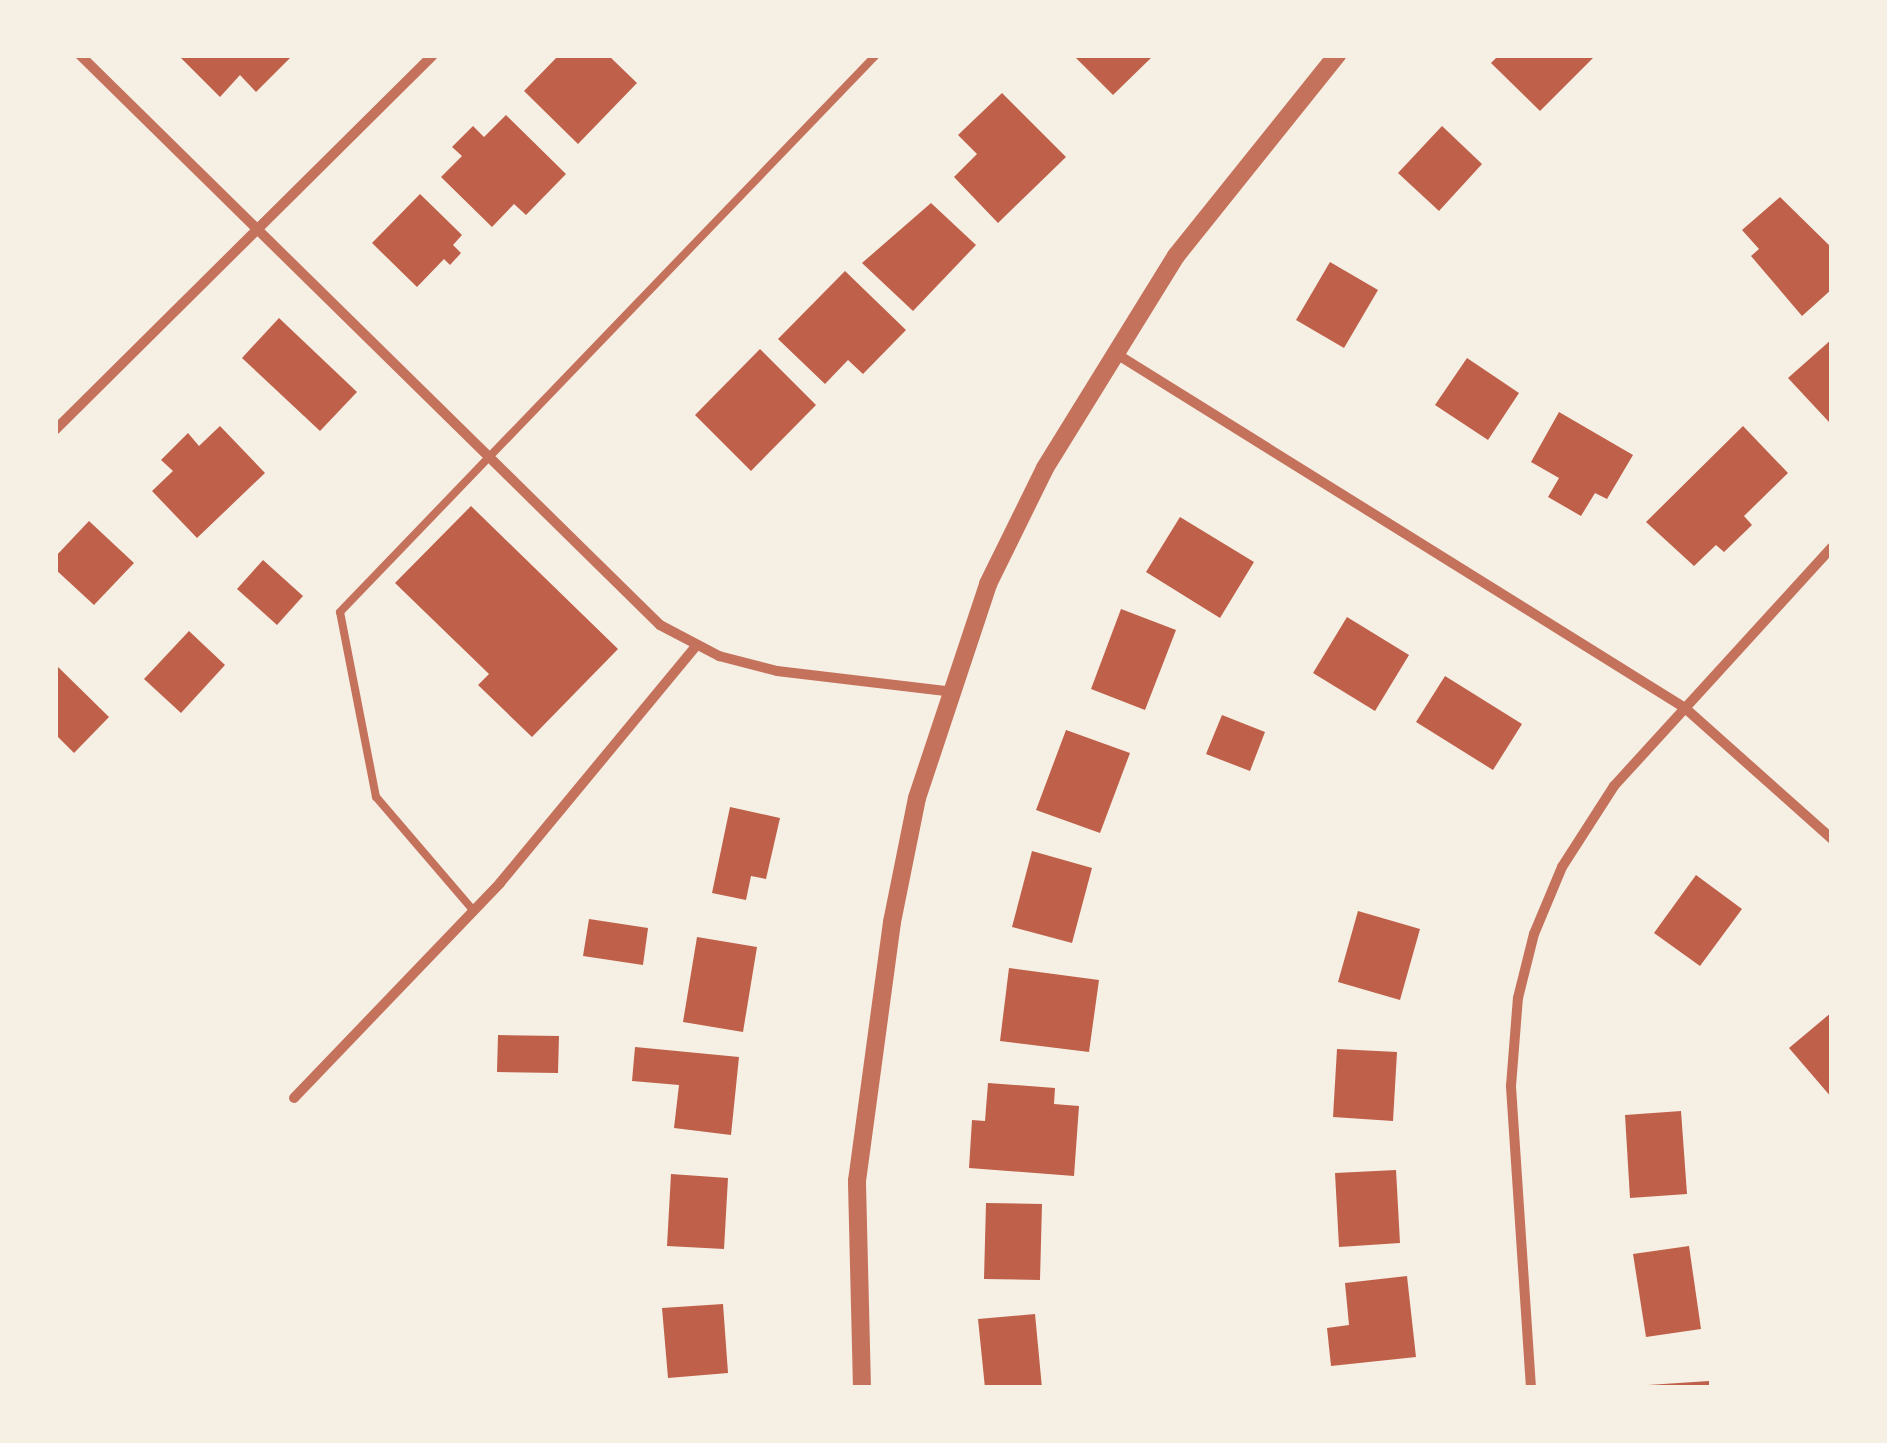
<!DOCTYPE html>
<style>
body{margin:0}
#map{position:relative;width:1887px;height:1443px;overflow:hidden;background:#f6efe4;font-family:Lato,sans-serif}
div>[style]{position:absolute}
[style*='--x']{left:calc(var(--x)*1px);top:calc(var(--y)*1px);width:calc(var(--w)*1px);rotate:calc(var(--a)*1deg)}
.building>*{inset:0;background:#bf614a}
.service>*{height:8px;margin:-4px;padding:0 4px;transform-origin:4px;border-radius:4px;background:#c5725c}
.minor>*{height:10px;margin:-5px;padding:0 5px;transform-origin:5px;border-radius:5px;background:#c5725c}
.tertiary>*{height:18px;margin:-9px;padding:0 9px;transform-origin:9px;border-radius:9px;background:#c5725c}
span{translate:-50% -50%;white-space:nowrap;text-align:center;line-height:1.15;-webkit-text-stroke:8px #f6efe4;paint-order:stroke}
.frame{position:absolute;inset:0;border:58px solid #f6efe4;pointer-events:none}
</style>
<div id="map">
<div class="building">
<i style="clip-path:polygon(178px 55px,293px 55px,256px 92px,240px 75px,220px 97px)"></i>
<i style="clip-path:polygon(559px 55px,608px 55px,637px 83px,578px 144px,524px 91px)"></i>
<i style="clip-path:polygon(1073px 55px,1154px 55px,1113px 95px)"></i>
<i style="clip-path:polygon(1499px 55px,1596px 55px,1540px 111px,1491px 63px)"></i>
<i style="clip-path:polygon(1002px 93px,1066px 157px,998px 223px,954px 177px,977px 154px,958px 135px)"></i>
<i style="clip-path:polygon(506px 115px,566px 174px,526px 215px,514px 204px,492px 227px,441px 177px,462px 156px,452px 147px,473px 126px,484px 137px)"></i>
<i style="clip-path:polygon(1442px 126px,1482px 164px,1439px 211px,1398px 173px)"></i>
<i style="clip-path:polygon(420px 194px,462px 235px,453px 245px,461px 253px,450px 265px,444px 259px,417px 287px,372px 243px)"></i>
<i style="clip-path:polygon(1780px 197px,1832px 248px,1832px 289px,1802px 316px,1751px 256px,1759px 249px,1742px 230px)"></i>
<i style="clip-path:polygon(931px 203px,976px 245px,913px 311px,862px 263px)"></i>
<i style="clip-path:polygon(1330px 262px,1378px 290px,1344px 348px,1296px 320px)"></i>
<i style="clip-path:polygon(845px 271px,906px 330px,863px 374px,848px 360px,825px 384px,778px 339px)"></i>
<i style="clip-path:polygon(279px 318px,357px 392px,320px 431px,242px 358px)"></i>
<i style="clip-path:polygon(1832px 339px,1832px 419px,1829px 422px,1788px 378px)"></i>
<i style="clip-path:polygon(760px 349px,816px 405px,751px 471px,695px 415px)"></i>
<i style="clip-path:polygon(1467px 358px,1519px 393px,1488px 440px,1435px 405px)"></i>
<i style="clip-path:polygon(1559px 412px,1633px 455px,1607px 499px,1595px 493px,1581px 516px,1548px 497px,1559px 478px,1531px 462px)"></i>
<i style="clip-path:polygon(220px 426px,265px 473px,197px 538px,152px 491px,173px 471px,161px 460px,188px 433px,199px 446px)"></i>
<i style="clip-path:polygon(1743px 426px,1788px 473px,1744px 516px,1752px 525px,1724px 552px,1716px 545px,1694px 566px,1646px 522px)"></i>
<i style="clip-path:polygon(471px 506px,618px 649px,532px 737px,478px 685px,489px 674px,395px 583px)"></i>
<i style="clip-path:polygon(1180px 517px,1254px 562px,1220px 618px,1146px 572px)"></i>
<i style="clip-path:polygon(89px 521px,134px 563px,94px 605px,55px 569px,55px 557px)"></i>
<i style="clip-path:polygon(263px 560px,303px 596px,277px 625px,237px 589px)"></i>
<i style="clip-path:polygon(1121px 609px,1176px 630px,1145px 710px,1091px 689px)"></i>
<i style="clip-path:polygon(1347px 617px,1409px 655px,1375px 711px,1313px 673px)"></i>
<i style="clip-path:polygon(189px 631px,225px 665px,181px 713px,144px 679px)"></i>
<i style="clip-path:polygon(55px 664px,109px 717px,74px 753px,55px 734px)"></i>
<i style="clip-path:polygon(1445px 676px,1522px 724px,1493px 770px,1416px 722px)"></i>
<i style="clip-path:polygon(1222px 715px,1265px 732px,1250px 771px,1206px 754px)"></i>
<i style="clip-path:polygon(1066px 730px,1130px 753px,1100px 833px,1036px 810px)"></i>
<i style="clip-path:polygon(730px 807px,780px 818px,766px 879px,751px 876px,746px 900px,712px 893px)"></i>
<i style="clip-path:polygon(1032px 851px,1092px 868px,1072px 943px,1012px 927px)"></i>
<i style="clip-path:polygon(1696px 875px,1742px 909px,1700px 966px,1654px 933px)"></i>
<i style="clip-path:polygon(1358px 911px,1420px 929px,1400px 1000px,1338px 982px)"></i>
<i style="clip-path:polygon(589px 919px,648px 928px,643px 965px,583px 956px)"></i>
<i style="clip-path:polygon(697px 937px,757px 947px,743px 1032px,683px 1022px)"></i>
<i style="clip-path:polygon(1009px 968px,1099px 980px,1089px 1052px,1000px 1041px)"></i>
<i style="clip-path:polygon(1832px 1012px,1832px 1098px,1789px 1048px)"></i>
<i style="clip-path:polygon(498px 1035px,559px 1036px,558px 1073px,497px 1072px)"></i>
<i style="clip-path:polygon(635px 1047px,739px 1057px,731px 1135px,674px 1128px,679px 1085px,632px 1081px)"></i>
<i style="clip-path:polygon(1337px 1049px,1397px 1052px,1393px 1121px,1333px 1117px)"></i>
<i style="clip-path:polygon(988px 1083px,1055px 1088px,1054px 1104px,1079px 1106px,1074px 1176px,969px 1168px,972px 1120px,985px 1121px)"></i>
<i style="clip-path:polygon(1681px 1111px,1687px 1194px,1630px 1198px,1625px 1115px)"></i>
<i style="clip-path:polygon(1396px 1170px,1400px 1243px,1339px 1247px,1335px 1173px)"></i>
<i style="clip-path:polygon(671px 1174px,728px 1178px,724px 1249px,667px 1246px)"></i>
<i style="clip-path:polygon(986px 1203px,1042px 1204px,1040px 1280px,984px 1279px)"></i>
<i style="clip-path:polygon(1689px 1246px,1701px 1329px,1646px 1337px,1633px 1254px)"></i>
<i style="clip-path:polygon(1407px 1276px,1416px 1357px,1331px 1366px,1327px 1328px,1349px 1325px,1345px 1283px)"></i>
<i style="clip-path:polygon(723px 1304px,728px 1373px,668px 1378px,662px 1308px)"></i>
<i style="clip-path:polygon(1035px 1314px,1042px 1388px,985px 1388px,978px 1319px)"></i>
<i style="clip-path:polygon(1709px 1381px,1709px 1388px,1648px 1388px,1648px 1385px)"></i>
</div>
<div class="service">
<i style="--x:473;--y:910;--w:149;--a:-130.6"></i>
<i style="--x:376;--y:797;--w:188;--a:-101"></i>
<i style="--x:340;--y:612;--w:773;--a:-46.1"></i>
</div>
<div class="minor">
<i style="--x:80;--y:55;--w:813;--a:44.5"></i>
<i style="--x:660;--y:625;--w:67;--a:27.7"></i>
<i style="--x:719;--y:656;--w:60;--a:14.5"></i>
<i style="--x:777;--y:671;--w:176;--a:6.8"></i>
<i style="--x:1115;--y:353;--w:672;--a:31.91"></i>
<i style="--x:1685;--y:708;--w:197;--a:41.7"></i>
<i style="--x:55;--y:430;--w:532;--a:-44.77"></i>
<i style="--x:294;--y:1098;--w:298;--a:-46.2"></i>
<i style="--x:500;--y:883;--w:309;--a:-50.4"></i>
<i style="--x:1531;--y:1388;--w:303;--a:-93.8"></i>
<i style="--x:1511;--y:1086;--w:88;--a:-85.5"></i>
<i style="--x:1518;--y:998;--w:66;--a:-76"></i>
<i style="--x:1534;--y:934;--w:73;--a:-67.3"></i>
<i style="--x:1562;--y:867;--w:96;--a:-57.3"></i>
<i style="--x:1614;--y:786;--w:323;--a:-47.6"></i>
</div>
<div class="tertiary">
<i style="--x:862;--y:1388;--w:207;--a:-91.4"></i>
<i style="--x:857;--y:1181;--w:261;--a:-82.3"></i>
<i style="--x:892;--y:922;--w:126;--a:-78.6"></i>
<i style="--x:917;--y:798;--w:225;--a:-71.6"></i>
<i style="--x:988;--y:584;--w:129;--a:-63.8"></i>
<i style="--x:1045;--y:468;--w:249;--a:-58.3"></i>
<i style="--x:1176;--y:256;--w:258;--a:-51.3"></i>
</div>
<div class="frame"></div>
</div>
